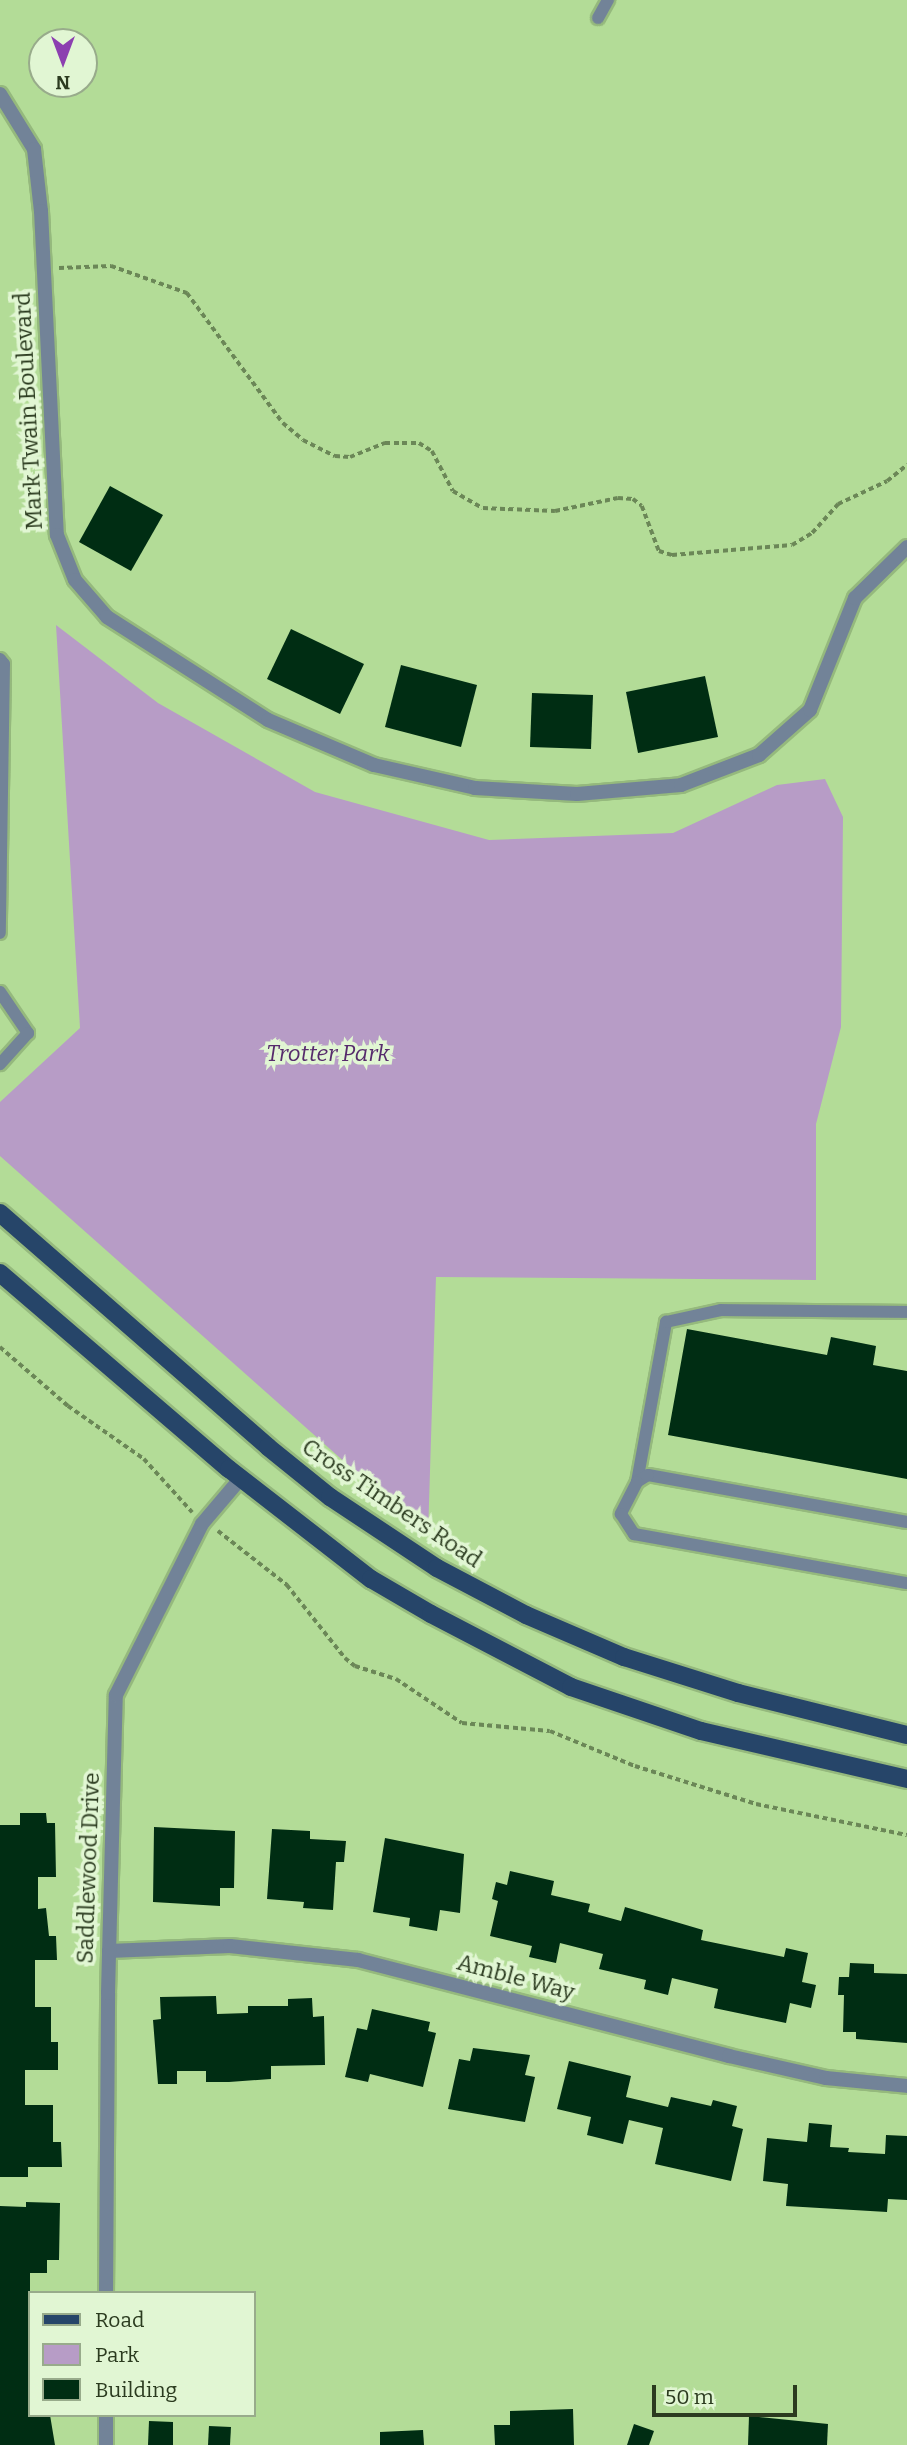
<!DOCTYPE html>
<style>
body{margin:0}
#map{position:relative;width:907px;height:2445px;overflow:hidden;background:#b3dc97;font-family:Bitter,serif}
div>[style]{position:absolute}
[style*='--x']{left:calc(var(--x)*1px);top:calc(var(--y)*1px);width:calc(var(--w)*1px);rotate:calc(var(--a)*1deg)}
.green>*{inset:0;background:#b79cc6}
.building>*{inset:0;background:#002d13}
.path>*{height:3.5px;margin-top:-1.75px;transform-origin:0;background:repeating-linear-gradient(90deg,#6b8757 0 5px,transparent 0 8.5px)}
.roads{filter:drop-shadow(2px 0 #95b97d) drop-shadow(-2px 0 #95b97d) drop-shadow(0 2px #95b97d) drop-shadow(0 -2px #95b97d)}
.lane>*{height:12px;margin:-6px;padding:0 6px;transform-origin:6px;border-radius:6px;background:#728398}
.street>*{height:14px;margin:-7px;padding:0 7px;transform-origin:7px;border-radius:7px;background:#728398}
.primary>*{height:18px;margin:-9px;padding:0 9px;transform-origin:9px;border-radius:9px;background:#264569}
span{translate:-50% -50%;white-space:nowrap;text-align:center;line-height:1.15;-webkit-text-stroke:7px #e1f6d3;paint-order:stroke}
.street-label{font-size:23px;color:#2b3b1f}
.park-label{font-size:23px;color:#562b6c;font-style:italic}
.legend{position:absolute;left:28px;top:2291px;width:228px;height:126px;box-sizing:border-box;background:#e1f6d3;border:2px solid #98ab8b;margin:0;padding:9px 12px;list-style:none;font-size:21px;color:#2b3b1f}
.legend li{display:flex;align-items:center;gap:14px;height:35px}
.legend b{width:35px;border:2px solid #98ab8b}
.north{position:absolute;left:28px;top:28px;width:70px;height:70px;box-sizing:border-box;background:#e1f6d3;border:2px solid #98ab8b;border-radius:50%;rotate:180deg;font-size:19px;font-weight:700;line-height:28px;text-align:center;color:#2b3b1f}
.north::after{content:'';display:block;margin:auto;width:24px;height:32px;background:#8c3fb0;clip-path:polygon(50% 0,100% 100%,50% 72%,0 100%)}
.scale{position:absolute;left:652px;top:2385px;width:145px;height:32px;box-sizing:border-box;border:4px solid #2b3b1f;border-top:0;padding-left:9px;font-size:21px;line-height:24px;white-space:nowrap;color:#2b3b1f;-webkit-text-stroke:5px #e1f6d3;paint-order:stroke}
</style>
<div id="map">
<div class="green">
<i style="clip-path:polygon(56px 625px,158px 703px,315px 792px,489px 840px,673px 833px,777px 785px,825px 779px,843px 817px,841px 1027px,816px 1124px,816px 1280px,436px 1277px,428px 1536px,0 1156px,0 1102px,80px 1028px)"></i>
</div>
<div class="building">
<i style="clip-path:polygon(110px 486px,163px 515px,131px 571px,79px 542px)"></i>
<i style="clip-path:polygon(291px 629px,364px 664px,340px 714px,267px 679px)"></i>
<i style="clip-path:polygon(401px 665px,477px 685px,461px 747px,385px 727px)"></i>
<i style="clip-path:polygon(705px 676px,718px 737px,638px 753px,626px 692px)"></i>
<i style="clip-path:polygon(532px 693px,593px 695px,591px 749px,530px 747px)"></i>
<i style="clip-path:polygon(687px 1329px,827px 1355px,831px 1337px,876px 1346px,873px 1365px,907px 1371px,907px 1479px,668px 1435px)"></i>
<i style="clip-path:polygon(20px 1813px,46px 1813px,47px 1823px,55px 1823px,56px 1877px,38px 1877px,38px 1909px,46px 1908px,49px 1936px,56px 1936px,57px 1960px,35px 1960px,35px 2007px,51px 2007px,51px 2042px,58px 2042px,58px 2070px,25px 2070px,25px 2105px,53px 2105px,53px 2142px,61px 2142px,62px 2167px,28px 2167px,28px 2177px,0 2177px,0 1825px,20px 1825px)"></i>
<i style="clip-path:polygon(154px 1827px,235px 1831px,234px 1888px,220px 1888px,220px 1906px,153px 1902px)"></i>
<i style="clip-path:polygon(272px 1829px,310px 1831px,310px 1839px,346px 1841px,344px 1862px,336px 1862px,333px 1910px,303px 1908px,304px 1902px,267px 1899px)"></i>
<i style="clip-path:polygon(385px 1838px,464px 1854px,460px 1913px,440px 1910px,437px 1931px,409px 1926px,410px 1918px,373px 1912px)"></i>
<i style="clip-path:polygon(510px 1871px,554px 1881px,551px 1895px,590px 1904px,588px 1912px,621px 1921px,625px 1907px,703px 1930px,701px 1940px,784px 1957px,786px 1948px,808px 1953px,802px 1982px,816px 1985px,811px 2008px,790px 2003px,786px 2023px,714px 2008px,718px 1989px,672px 1978px,668px 1995px,644px 1989px,646px 1980px,599px 1969px,603px 1954px,560px 1943px,556px 1963px,529px 1957px,532px 1946px,490px 1936px,498px 1901px,492px 1899px,496px 1882px,507px 1885px)"></i>
<i style="clip-path:polygon(850px 1963px,874px 1964px,874px 1973px,907px 1974px,907px 2043px,856px 2039px,856px 2032px,843px 2032px,844px 1995px,838px 1995px,839px 1977px,849px 1977px)"></i>
<i style="clip-path:polygon(216px 1996px,217px 2014px,248px 2013px,248px 2006px,288px 2006px,288px 1999px,312px 1998px,313px 2017px,324px 2016px,325px 2065px,271px 2066px,271px 2079px,229px 2082px,206px 2082px,206px 2071px,177px 2071px,177px 2084px,158px 2084px,153px 2020px,161px 2019px,160px 1997px)"></i>
<i style="clip-path:polygon(372px 2009px,430px 2022px,428px 2031px,436px 2033px,423px 2087px,370px 2074px,368px 2082px,345px 2077px,357px 2028px,367px 2030px)"></i>
<i style="clip-path:polygon(473px 2048px,530px 2055px,525px 2075px,535px 2077px,525px 2122px,448px 2109px,459px 2059px,470px 2061px)"></i>
<i style="clip-path:polygon(569px 2061px,631px 2076px,626px 2097px,668px 2107px,671px 2097px,711px 2106px,713px 2100px,737px 2106px,732px 2126px,743px 2129px,731px 2181px,655px 2164px,663px 2128px,629px 2120px,623px 2144px,587px 2135px,591px 2117px,557px 2109px)"></i>
<i style="clip-path:polygon(809px 2123px,832px 2125px,830px 2147px,849px 2148px,848px 2152px,885px 2154px,886px 2135px,907px 2136px,907px 2200px,888px 2199px,887px 2212px,786px 2206px,788px 2184px,763px 2181px,767px 2138px,807px 2142px)"></i>
<i style="clip-path:polygon(26px 2202px,60px 2203px,59px 2260px,47px 2260px,47px 2273px,30px 2273px,30px 2415px,50px 2415px,55px 2445px,0 2445px,0 2206px,26px 2207px)"></i>
<i style="clip-path:polygon(573px 2409px,574px 2445px,495px 2445px,494px 2425px,510px 2425px,510px 2411px)"></i>
<i style="clip-path:polygon(749px 2416px,828px 2424px,827px 2445px,748px 2445px)"></i>
<i style="clip-path:polygon(149px 2421px,173px 2422px,173px 2445px,148px 2445px)"></i>
<i style="clip-path:polygon(634px 2424px,654px 2431px,649px 2445px,627px 2445px)"></i>
<i style="clip-path:polygon(209px 2426px,231px 2427px,230px 2445px,208px 2445px)"></i>
<i style="clip-path:polygon(423px 2430px,424px 2445px,380px 2445px,380px 2432px)"></i>
</div>
<div class="path">
<i style="--x:59;--y:268;--w:52;--a:-2.2"></i>
<i style="--x:111;--y:266;--w:81;--a:19.6"></i>
<i style="--x:187;--y:293;--w:162;--a:53.6"></i>
<i style="--x:283;--y:423;--w:26;--a:40"></i>
<i style="--x:303;--y:440;--w:36;--a:27"></i>
<i style="--x:335;--y:456;--w:15;--a:4"></i>
<i style="--x:350;--y:457;--w:38;--a:-22"></i>
<i style="--x:385;--y:443;--w:34;--a:0"></i>
<i style="--x:419;--y:443;--w:15;--a:32"></i>
<i style="--x:432;--y:451;--w:45;--a:62.3"></i>
<i style="--x:453;--y:491;--w:34;--a:30"></i>
<i style="--x:483;--y:508;--w:72;--a:2.4"></i>
<i style="--x:555;--y:511;--w:64;--a:-11.7"></i>
<i style="--x:618;--y:498;--w:15;--a:4"></i>
<i style="--x:633;--y:499;--w:11;--a:38"></i>
<i style="--x:642;--y:506;--w:48;--a:69.3"></i>
<i style="--x:659;--y:551;--w:14;--a:17"></i>
<i style="--x:672;--y:555;--w:120;--a:-4.8"></i>
<i style="--x:792;--y:545;--w:23;--a:-31"></i>
<i style="--x:812;--y:533;--w:39;--a:-48"></i>
<i style="--x:838;--y:504;--w:54;--a:-25.1"></i>
<i style="--x:887;--y:481;--w:26;--a:-39"></i>
<i style="--x:0;--y:1347;--w:90;--a:40.9"></i>
<i style="--x:68;--y:1406;--w:93;--a:34.9"></i>
<i style="--x:144;--y:1459;--w:72;--a:47.8"></i>
<i style="--x:218;--y:1531;--w:88;--a:38"></i>
<i style="--x:287;--y:1585;--w:93;--a:51.5"></i>
<i style="--x:345;--y:1658;--w:13;--a:39"></i>
<i style="--x:355;--y:1666;--w:43;--a:17.6"></i>
<i style="--x:396;--y:1679;--w:79;--a:33.7"></i>
<i style="--x:462;--y:1723;--w:88;--a:5.2"></i>
<i style="--x:550;--y:1731;--w:92;--a:22.4"></i>
<i style="--x:635;--y:1766;--w:127;--a:17.4"></i>
<i style="--x:756;--y:1804;--w:154;--a:11.6"></i>
</div>
<div class="roads">
<div class="lane">
<i style="--x:598;--y:18;--w:21;--a:-61"></i>
<i style="--x:0;--y:659;--w:6;--a:51"></i>
<i style="--x:4;--y:664;--w:269;--a:90.9"></i>
<i style="--x:0;--y:992;--w:50;--a:55.7"></i>
<i style="--x:28;--y:1033;--w:42;--a:132.1"></i>
<i style="--x:637;--y:1482;--w:163;--a:-79.7"></i>
<i style="--x:666;--y:1322;--w:56;--a:-12.3"></i>
<i style="--x:721;--y:1310;--w:186;--a:0.6"></i>
<i style="--x:907;--y:1522;--w:263;--a:-169.7"></i>
<i style="--x:648;--y:1475;--w:13;--a:148"></i>
<i style="--x:637;--y:1482;--w:36;--a:117"></i>
<i style="--x:621;--y:1514;--w:24;--a:57"></i>
<i style="--x:634;--y:1534;--w:277;--a:10.2"></i>
</div>
<div class="street">
<i style="--x:0;--y:94;--w:65;--a:58.3"></i>
<i style="--x:34;--y:149;--w:62;--a:83.6"></i>
<i style="--x:41;--y:211;--w:324;--a:87.2"></i>
<i style="--x:57;--y:535;--w:48;--a:68.2"></i>
<i style="--x:75;--y:580;--w:49;--a:49.1"></i>
<i style="--x:107;--y:617;--w:191;--a:32.6"></i>
<i style="--x:268;--y:720;--w:115;--a:23"></i>
<i style="--x:374;--y:765;--w:104;--a:12.8"></i>
<i style="--x:475;--y:788;--w:102;--a:3.4"></i>
<i style="--x:577;--y:794;--w:104;--a:-4.9"></i>
<i style="--x:681;--y:785;--w:84;--a:-21"></i>
<i style="--x:759;--y:755;--w:68;--a:-41.4"></i>
<i style="--x:810;--y:710;--w:121;--a:-68.1"></i>
<i style="--x:855;--y:598;--w:73;--a:-44.4"></i>
<i style="--x:109;--y:1951;--w:121;--a:-2.4"></i>
<i style="--x:230;--y:1946;--w:129;--a:6.2"></i>
<i style="--x:358;--y:1960;--w:383;--a:14.5"></i>
<i style="--x:729;--y:2056;--w:99;--a:12.8"></i>
<i style="--x:826;--y:2078;--w:81;--a:5.6"></i>
<i style="--x:106;--y:2293;--w:300;--a:-89.6"></i>
<i style="--x:108;--y:1993;--w:298;--a:-88.5"></i>
<i style="--x:116;--y:1695;--w:191;--a:-63.3"></i>
<i style="--x:202;--y:1524;--w:60;--a:-49.7"></i>
<i style="--x:106;--y:2445;--w:30;--a:-90"></i>
</div>
<div class="primary">
<i style="--x:0;--y:1213;--w:356;--a:41.1"></i>
<i style="--x:268;--y:1447;--w:80;--a:38.9"></i>
<i style="--x:330;--y:1497;--w:128;--a:33.6"></i>
<i style="--x:437;--y:1568;--w:101;--a:27.8"></i>
<i style="--x:526;--y:1615;--w:107;--a:23.2"></i>
<i style="--x:624;--y:1657;--w:120;--a:17.5"></i>
<i style="--x:738;--y:1693;--w:174;--a:14"></i>
<i style="--x:0;--y:1273;--w:301;--a:40.6"></i>
<i style="--x:229;--y:1469;--w:180;--a:37.8"></i>
<i style="--x:371;--y:1579;--w:69;--a:30.3"></i>
<i style="--x:431;--y:1614;--w:158;--a:27.5"></i>
<i style="--x:571;--y:1687;--w:137;--a:18.7"></i>
<i style="--x:701;--y:1731;--w:212;--a:13.1"></i>
</div>
</div>
<div class="street-label">
<span style="left:28px;top:411px;rotate:-93deg">Mark Twain Boulevard</span>
<span style="left:392px;top:1503px;rotate:34deg">Cross Timbers Road</span>
<span style="left:88px;top:1868px;rotate:-88deg">Saddlewood Drive</span>
<span style="left:516px;top:1977px;rotate:15deg">Amble Way</span>
</div>
<div class="park-label">
<span style="left:328px;top:1053px">Trotter Park</span>
</div>
<ul class="legend">
<li><b style="height:9px;background:#264569"></b>Road</li>
<li><b style="height:19px;background:#b79cc6"></b>Park</li>
<li><b style="height:19px;background:#002d13"></b>Building</li>
</ul>
<div class="north">N</div>
<div class="scale">50 m</div>
</div>
